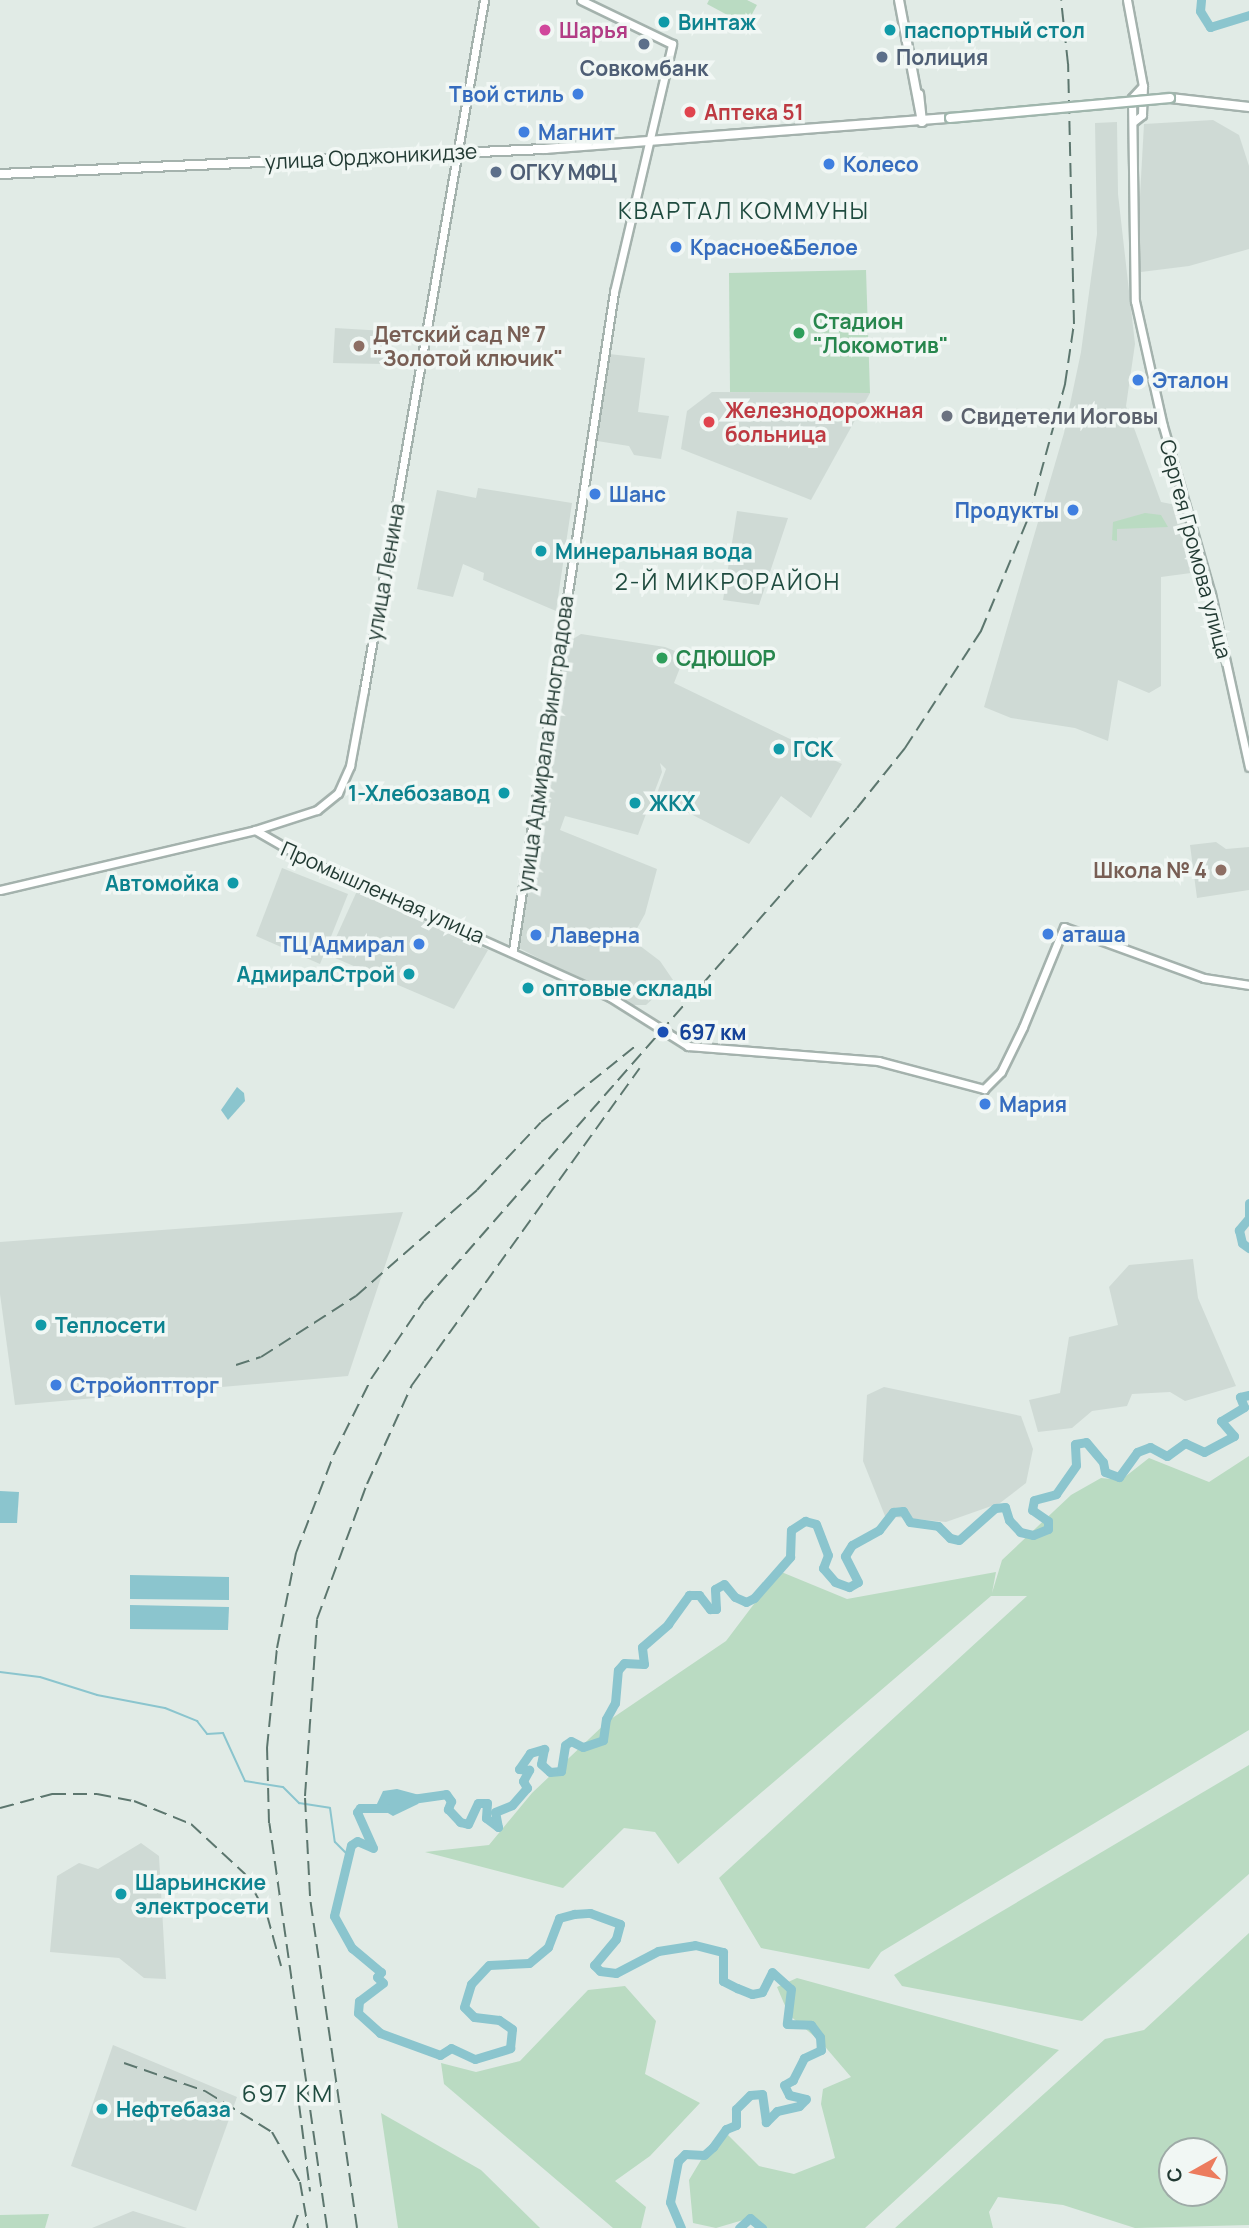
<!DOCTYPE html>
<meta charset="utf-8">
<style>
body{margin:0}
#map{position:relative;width:1249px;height:2228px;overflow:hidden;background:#e1ebe6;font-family:Manrope,sans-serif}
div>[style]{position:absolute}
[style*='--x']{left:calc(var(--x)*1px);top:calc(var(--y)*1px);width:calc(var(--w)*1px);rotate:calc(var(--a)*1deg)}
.built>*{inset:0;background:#cfdad5}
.green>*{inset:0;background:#badbc2}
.water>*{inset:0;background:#8bc5ce}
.stream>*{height:2px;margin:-1px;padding:0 1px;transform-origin:1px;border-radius:1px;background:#8bc5ce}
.river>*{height:9px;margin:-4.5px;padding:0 4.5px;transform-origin:4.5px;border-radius:4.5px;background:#8bc5ce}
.roads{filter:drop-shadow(2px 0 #a4b2ad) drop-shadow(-2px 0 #a4b2ad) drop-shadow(0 2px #a4b2ad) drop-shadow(0 -2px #a4b2ad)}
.tertiary>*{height:7px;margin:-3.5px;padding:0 3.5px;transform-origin:3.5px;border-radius:3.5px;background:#fff}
.secondary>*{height:8px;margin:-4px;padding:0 4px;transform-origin:4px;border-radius:4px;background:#fff}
.rail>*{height:2px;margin-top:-1px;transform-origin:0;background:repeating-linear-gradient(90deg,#5c766e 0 14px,transparent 0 21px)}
.bridges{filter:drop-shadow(2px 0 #a0b6ad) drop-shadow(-2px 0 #a0b6ad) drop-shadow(0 2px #a0b6ad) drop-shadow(0 -2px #a0b6ad)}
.secondary-bridge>*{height:8px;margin:-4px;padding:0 4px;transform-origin:4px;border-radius:4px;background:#fff}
.dots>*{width:19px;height:19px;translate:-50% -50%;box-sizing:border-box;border:4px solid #f1f7f4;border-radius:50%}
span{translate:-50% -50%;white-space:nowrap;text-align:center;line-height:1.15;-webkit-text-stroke:7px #f1f7f4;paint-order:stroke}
.culture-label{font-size:21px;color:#0d838f;font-weight:700}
.left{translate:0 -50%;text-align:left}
.right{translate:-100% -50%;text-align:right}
.hotel-label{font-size:21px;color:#b23c85;font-weight:700}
.service-label{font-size:21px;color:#4e5e75;font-weight:700}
.shop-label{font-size:21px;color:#366cbe;font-weight:700}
.health-label{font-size:21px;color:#be3a42;font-weight:700}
.street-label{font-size:21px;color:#223a33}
.leisure-label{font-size:21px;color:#27864d;font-weight:700}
.education-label{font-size:21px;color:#785e54;font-weight:700}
.worship-label{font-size:21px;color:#5b616d;font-weight:700}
.transit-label{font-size:21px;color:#164399;font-weight:700}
.neighbourhood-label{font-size:23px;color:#1f4b3f;letter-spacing:2px}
.quarter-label{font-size:24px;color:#1f4b3f;letter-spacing:2px}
.north{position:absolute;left:1158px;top:2137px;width:70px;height:70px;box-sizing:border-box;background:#f1f7f4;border:2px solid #9eaba7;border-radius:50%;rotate:261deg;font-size:19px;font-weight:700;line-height:28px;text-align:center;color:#223a33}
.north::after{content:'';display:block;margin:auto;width:24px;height:32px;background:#ec7c5e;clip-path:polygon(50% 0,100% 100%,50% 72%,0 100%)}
</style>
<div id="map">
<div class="built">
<i style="clip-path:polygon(1213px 120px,1239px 135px,1249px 166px,1249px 249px,1189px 266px,1141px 272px,1137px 250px,1144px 124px)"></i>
<i style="clip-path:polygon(1117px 122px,1118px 194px,1135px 344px,1126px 406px,1161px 502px,1181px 506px,1195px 558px,1191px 573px,1161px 577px,1161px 686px,1149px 693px,1118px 680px,1108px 741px,1075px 728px,1011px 718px,984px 707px,1064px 433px,1081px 352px,1097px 234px,1095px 123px)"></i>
<i style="clip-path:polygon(335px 328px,385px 331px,383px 364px,333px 363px)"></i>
<i style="clip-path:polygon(609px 354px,645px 358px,638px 412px,669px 416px,661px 459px,634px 455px,629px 446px,597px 441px)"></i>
<i style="clip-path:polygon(712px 392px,870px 393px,811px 500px,681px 449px,687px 411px)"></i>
<i style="clip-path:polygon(478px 488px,572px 503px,556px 611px,483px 580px,484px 573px,463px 564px,453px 597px,417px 589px,437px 490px,476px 498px)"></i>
<i style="clip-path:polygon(737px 511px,788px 518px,759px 605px,723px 600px)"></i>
<i style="clip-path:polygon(581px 634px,665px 647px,685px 655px,674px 683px,842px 764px,811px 818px,781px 796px,749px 844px,656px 796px,666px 769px,660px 763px,662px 772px,638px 835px,565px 816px,560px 830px,657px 869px,645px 914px,631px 939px,660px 961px,673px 980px,646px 1005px,629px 1005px,517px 947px,565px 644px)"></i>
<i style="clip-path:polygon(1216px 842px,1226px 849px,1249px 847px,1249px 890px,1197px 898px,1190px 845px)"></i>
<i style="clip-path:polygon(282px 868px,348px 894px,320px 964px,256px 936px)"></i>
<i style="clip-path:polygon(357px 891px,488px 950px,454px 1009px,328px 955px)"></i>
<i style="clip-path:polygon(403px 1212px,348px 1376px,15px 1405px,0 1294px,0 1242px)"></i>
<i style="clip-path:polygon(1193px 1259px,1198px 1298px,1236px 1386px,1185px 1401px,1170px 1392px,1132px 1394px,1127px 1406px,1092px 1411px,1072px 1428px,1038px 1432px,1029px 1400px,1060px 1393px,1069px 1337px,1118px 1325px,1109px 1287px,1129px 1265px)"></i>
<i style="clip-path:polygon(884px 1387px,1021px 1416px,1033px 1449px,1026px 1483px,1000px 1503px,946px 1522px,885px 1516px,863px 1461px,867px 1395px)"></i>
<i style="clip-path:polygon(141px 1843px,159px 1856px,166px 1979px,144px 1978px,119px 1958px,50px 1952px,57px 1876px,79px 1863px,98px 1869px)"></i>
<i style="clip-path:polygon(113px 2045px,237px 2097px,196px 2211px,71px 2166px)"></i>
<i style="clip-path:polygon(133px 2211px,187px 2228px,92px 2228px)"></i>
</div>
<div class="green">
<i style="clip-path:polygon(709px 0,747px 0,757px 5px,746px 25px,707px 4px)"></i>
<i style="clip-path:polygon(866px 270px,870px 393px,730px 392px,729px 273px)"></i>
<i style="clip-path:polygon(1145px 513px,1161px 515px,1168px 527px,1117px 529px,1117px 541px,1112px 540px,1113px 522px)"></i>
<i style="clip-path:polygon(1249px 1456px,1249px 1730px,881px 1952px,869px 1969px,761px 1948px,719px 1878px,1027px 1596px,991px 1596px,678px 1864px,655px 1832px,624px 1828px,563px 1888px,425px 1852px,489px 1845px,532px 1793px,608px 1721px,726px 1641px,779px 1571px,847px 1599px,996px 1572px,992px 1593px,1002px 1560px,1071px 1495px,1101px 1478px,1121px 1480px,1149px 1458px,1209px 1482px)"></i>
<i style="clip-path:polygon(1249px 1765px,1249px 1874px,1082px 2021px,902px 1986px,894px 1975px)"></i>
<i style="clip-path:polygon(evenodd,1249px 1933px,1249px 2225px,1135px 2228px,1063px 2205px,998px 2197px,989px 2212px,993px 2228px,895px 2228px,1105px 2039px,1144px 2030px,1249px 1933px,1172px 2151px,1214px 2151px,1214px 2193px,1172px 2193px,1172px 2151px)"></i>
<i style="clip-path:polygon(797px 1978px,1059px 2050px,865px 2228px,760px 2228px,750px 2218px,716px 2228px,693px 2223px,689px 2180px,704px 2155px,728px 2135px,759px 2166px,794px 2174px,835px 2158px,821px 2104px,823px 2089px,851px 2077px,821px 2042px,789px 2015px,777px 1987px)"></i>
<i style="clip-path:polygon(625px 1986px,656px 2021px,645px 2074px,700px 2103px,650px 2156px,615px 2181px,646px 2207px,641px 2228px,613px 2228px,444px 2084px,441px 2063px,476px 2072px,520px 2061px,588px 1990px)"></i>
<i style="clip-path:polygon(381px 2113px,481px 2170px,540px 2228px,398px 2228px)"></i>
<i style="clip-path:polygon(49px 2214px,45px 2228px,0 2228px,0 2215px)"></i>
</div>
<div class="water">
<i style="clip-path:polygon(237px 1087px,244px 1093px,245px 1101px,228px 1120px,221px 1110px)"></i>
<i style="clip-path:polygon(0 1491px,19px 1492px,17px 1523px,0 1523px)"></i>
<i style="clip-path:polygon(130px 1575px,229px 1577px,229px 1600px,130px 1599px)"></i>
<i style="clip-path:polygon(130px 1605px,229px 1607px,228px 1630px,130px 1629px)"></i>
<i style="clip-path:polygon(397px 1789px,423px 1796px,418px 1804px,393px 1816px,376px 1806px,383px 1791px)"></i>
</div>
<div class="stream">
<i style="--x:0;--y:1672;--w:40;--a:7.1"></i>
<i style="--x:40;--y:1677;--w:60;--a:17.5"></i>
<i style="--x:97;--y:1695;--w:69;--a:10.8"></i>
<i style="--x:165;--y:1708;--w:35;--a:22"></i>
<i style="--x:197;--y:1721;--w:16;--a:52"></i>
<i style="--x:207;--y:1734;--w:16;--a:-4"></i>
<i style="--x:223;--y:1733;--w:53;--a:65.4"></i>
<i style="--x:245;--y:1781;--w:38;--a:9"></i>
<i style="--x:283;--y:1787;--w:23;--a:45"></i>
<i style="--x:299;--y:1803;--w:31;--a:9"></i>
<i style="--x:330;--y:1808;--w:34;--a:82"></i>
<i style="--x:335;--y:1842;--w:18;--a:45"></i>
</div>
<div class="river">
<i style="--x:1201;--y:0;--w:11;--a:95"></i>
<i style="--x:1200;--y:11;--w:19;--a:58"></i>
<i style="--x:1210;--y:27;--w:41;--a:-17.1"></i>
<i style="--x:1249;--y:1203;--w:12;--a:90"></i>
<i style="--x:1249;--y:1218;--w:16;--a:130"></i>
<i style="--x:1239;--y:1230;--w:13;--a:77"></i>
<i style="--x:1242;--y:1243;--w:9;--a:36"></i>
<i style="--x:412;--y:1799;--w:34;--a:-8"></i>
<i style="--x:446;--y:1794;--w:9;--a:54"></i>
<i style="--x:451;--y:1801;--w:9;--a:111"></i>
<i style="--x:448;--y:1809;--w:18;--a:47"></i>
<i style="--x:460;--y:1822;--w:8;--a:14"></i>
<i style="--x:468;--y:1824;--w:23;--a:-65"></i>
<i style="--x:478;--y:1803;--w:9;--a:0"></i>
<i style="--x:487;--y:1803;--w:15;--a:94"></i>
<i style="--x:486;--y:1818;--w:15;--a:37"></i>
<i style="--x:498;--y:1827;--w:15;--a:-101"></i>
<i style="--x:495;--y:1812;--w:18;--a:-22"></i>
<i style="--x:512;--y:1805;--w:23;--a:-49"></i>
<i style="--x:527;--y:1788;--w:8;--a:-120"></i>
<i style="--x:523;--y:1781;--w:13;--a:-61"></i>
<i style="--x:529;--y:1770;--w:10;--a:-174"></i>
<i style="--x:519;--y:1769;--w:19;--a:-55"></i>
<i style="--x:530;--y:1753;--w:15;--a:-16"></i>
<i style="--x:544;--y:1749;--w:15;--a:101"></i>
<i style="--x:541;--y:1764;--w:12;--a:42"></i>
<i style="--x:550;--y:1772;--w:11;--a:-5"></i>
<i style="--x:561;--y:1771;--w:26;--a:-81"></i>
<i style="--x:565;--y:1745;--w:7;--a:-34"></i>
<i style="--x:571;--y:1741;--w:13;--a:27"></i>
<i style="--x:583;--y:1747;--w:21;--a:-19"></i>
<i style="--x:603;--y:1740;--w:21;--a:-82"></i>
<i style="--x:606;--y:1719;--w:18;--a:-61"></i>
<i style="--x:615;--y:1703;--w:33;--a:-85"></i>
<i style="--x:618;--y:1670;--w:9;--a:-49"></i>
<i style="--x:624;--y:1663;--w:20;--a:3"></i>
<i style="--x:644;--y:1664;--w:17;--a:-97"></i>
<i style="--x:642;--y:1647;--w:35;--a:-41"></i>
<i style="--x:668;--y:1624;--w:36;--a:-54"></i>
<i style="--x:689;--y:1595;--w:10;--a:0"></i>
<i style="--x:699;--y:1595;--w:18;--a:52"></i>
<i style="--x:710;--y:1609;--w:6;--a:0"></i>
<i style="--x:716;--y:1609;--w:20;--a:-93"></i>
<i style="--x:715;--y:1589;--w:10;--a:-29"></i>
<i style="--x:724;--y:1584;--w:17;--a:50"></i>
<i style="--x:735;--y:1597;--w:12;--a:24"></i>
<i style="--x:746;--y:1602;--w:9;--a:-27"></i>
<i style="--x:754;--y:1598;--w:55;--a:-48.7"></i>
<i style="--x:790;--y:1557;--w:27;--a:-88"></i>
<i style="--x:791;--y:1530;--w:17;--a:-33"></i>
<i style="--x:805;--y:1521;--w:11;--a:15"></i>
<i style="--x:816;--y:1524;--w:33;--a:69"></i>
<i style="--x:828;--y:1555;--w:14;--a:111"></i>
<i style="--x:823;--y:1568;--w:18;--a:49"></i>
<i style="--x:835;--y:1582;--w:15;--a:20"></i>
<i style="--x:849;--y:1587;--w:10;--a:-29"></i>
<i style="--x:858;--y:1582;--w:29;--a:-117"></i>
<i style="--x:845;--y:1556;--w:13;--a:-58"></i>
<i style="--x:852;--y:1545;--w:31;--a:-29"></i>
<i style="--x:879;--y:1530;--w:23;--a:-52"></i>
<i style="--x:893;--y:1512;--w:10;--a:-6"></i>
<i style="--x:903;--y:1511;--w:13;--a:58"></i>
<i style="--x:910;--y:1522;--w:28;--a:8"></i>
<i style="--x:938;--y:1526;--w:17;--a:45"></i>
<i style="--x:950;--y:1538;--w:9;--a:13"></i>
<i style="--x:959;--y:1540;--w:48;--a:-41.6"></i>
<i style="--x:995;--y:1508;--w:10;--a:-6"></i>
<i style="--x:1005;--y:1507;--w:14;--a:73"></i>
<i style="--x:1009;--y:1520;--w:16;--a:47"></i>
<i style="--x:1020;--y:1532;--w:13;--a:13"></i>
<i style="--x:1033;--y:1535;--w:16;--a:-22"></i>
<i style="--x:1048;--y:1529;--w:8;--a:-90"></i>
<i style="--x:1048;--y:1521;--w:19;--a:-145"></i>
<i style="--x:1032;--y:1510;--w:10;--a:-79"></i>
<i style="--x:1034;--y:1500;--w:23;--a:-15"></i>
<i style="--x:1056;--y:1494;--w:35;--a:-55"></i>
<i style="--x:1076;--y:1465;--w:21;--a:-93"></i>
<i style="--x:1075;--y:1444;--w:11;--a:-10"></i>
<i style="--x:1086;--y:1442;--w:26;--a:50"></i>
<i style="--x:1103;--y:1462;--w:10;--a:79"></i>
<i style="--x:1105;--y:1472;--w:15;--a:20"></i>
<i style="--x:1119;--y:1477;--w:31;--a:-54"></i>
<i style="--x:1137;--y:1452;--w:14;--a:-21"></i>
<i style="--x:1150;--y:1447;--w:19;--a:28"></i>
<i style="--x:1167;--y:1456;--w:22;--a:-36"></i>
<i style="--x:1185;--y:1443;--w:21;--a:25"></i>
<i style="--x:1204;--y:1452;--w:34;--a:-28"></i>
<i style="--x:1234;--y:1436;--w:20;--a:-131"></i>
<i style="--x:1221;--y:1421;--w:27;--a:-31"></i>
<i style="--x:1244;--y:1407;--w:11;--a:-112"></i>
<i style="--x:1240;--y:1397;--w:9;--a:-13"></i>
<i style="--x:386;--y:1808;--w:26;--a:180"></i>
<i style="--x:360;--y:1808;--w:5;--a:127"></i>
<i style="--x:357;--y:1812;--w:39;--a:66"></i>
<i style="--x:373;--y:1848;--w:17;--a:-156"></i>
<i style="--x:357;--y:1841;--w:7;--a:146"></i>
<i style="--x:351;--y:1845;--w:73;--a:103.5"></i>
<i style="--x:334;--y:1916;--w:37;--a:61"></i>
<i style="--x:352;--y:1948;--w:38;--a:40"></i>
<i style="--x:381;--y:1972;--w:6;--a:129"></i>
<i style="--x:377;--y:1977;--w:8;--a:45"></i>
<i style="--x:383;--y:1983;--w:30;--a:143"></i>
<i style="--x:359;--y:2001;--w:12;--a:95"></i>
<i style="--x:358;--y:2013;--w:30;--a:42"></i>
<i style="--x:380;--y:2033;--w:64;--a:20.1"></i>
<i style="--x:440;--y:2055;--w:13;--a:-32"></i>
<i style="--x:451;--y:2048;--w:26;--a:25"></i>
<i style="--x:475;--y:2059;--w:37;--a:-17"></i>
<i style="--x:510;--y:2048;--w:19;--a:-84"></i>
<i style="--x:512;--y:2029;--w:16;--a:-145"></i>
<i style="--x:499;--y:2020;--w:25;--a:-173"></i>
<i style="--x:474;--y:2017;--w:14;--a:-135"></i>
<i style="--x:464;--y:2007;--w:24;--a:-73"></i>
<i style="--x:471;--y:1984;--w:26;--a:-47"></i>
<i style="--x:489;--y:1965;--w:40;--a:-2.9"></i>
<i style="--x:529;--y:1963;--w:25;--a:-40"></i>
<i style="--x:548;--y:1947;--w:31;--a:-69"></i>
<i style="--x:559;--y:1918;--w:16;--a:-15"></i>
<i style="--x:574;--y:1914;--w:16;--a:-4"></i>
<i style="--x:590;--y:1913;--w:32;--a:20"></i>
<i style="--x:620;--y:1924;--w:16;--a:105"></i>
<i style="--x:616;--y:1939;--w:34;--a:130"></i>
<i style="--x:594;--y:1965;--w:8;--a:45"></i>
<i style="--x:600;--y:1971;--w:16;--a:7"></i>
<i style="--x:616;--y:1973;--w:47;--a:-27.6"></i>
<i style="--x:658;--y:1951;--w:37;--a:-9"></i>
<i style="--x:695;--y:1945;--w:29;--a:14"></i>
<i style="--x:723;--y:1952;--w:29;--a:90"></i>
<i style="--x:723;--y:1981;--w:16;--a:27"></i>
<i style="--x:737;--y:1988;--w:16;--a:22"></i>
<i style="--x:752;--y:1994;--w:10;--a:-11"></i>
<i style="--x:762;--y:1992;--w:22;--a:-63"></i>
<i style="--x:772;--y:1972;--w:25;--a:42"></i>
<i style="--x:791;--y:1989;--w:35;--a:97"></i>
<i style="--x:787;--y:2024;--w:24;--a:2"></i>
<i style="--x:811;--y:2025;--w:15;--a:53"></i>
<i style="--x:820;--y:2037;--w:13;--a:86"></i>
<i style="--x:821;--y:2050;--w:19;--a:155"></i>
<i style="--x:804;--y:2058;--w:25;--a:117"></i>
<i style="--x:793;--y:2080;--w:10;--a:151"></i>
<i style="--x:784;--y:2085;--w:11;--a:63"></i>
<i style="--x:789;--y:2095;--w:17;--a:13"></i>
<i style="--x:806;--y:2099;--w:10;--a:135"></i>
<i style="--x:799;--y:2106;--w:23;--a:167"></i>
<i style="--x:777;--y:2111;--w:16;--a:135"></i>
<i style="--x:766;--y:2122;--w:28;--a:-98"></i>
<i style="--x:762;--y:2094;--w:12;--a:175"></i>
<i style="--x:750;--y:2095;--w:20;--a:135"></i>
<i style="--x:736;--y:2109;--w:16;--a:90"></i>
<i style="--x:736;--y:2125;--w:11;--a:158"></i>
<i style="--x:726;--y:2129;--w:22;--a:126"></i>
<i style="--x:713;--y:2147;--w:12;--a:138"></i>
<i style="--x:704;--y:2155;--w:19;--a:-177"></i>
<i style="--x:685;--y:2154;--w:10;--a:135"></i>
<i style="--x:678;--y:2161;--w:42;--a:101"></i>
<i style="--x:670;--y:2202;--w:28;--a:67"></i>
<i style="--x:739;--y:2228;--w:15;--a:-42"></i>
<i style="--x:750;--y:2218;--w:16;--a:40"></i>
</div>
<div class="roads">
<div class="tertiary">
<i style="--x:1127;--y:0;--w:87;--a:79.5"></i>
<i style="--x:1143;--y:86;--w:29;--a:92"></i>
<i style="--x:1142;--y:115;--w:11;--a:142"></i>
<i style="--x:1143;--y:86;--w:16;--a:133"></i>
<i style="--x:1132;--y:98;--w:203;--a:89.2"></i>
<i style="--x:1135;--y:301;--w:128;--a:77.4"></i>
<i style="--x:1163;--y:426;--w:175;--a:74.1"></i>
<i style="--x:1211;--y:594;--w:177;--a:77.6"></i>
<i style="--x:255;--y:830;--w:68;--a:30"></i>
<i style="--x:314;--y:864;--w:325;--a:24.2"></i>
<i style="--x:610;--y:997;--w:92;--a:32.1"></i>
<i style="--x:688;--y:1046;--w:191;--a:4.5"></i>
<i style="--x:878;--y:1061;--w:110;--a:14.8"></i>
<i style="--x:984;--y:1089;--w:24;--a:-45"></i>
<i style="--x:1001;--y:1072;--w:50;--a:-63.9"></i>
<i style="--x:1023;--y:1027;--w:108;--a:-67.7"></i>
<i style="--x:1064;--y:927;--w:149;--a:20"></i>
<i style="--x:1204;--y:978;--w:46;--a:8.8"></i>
<i style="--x:0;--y:890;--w:262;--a:-13.2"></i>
<i style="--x:255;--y:830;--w:65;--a:-17.9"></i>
<i style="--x:317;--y:810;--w:27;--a:-39"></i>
<i style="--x:338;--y:793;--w:30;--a:-66"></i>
<i style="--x:350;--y:766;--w:77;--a:-79.6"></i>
<i style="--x:364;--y:690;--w:700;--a:-80.13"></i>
<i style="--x:513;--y:950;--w:666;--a:-81.27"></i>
<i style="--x:614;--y:292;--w:255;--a:-76.8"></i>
<i style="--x:672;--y:44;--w:101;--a:-154.2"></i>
</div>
<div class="secondary">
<i style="--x:899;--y:0;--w:124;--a:79.3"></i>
<i style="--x:922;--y:122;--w:28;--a:-96"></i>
<i style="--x:1170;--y:98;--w:80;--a:6.5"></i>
<i style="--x:0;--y:174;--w:546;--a:-2.63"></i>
<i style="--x:545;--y:149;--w:406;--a:-4.4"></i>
</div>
</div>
<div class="rail">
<i style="--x:236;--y:1365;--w:26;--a:-18"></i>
<i style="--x:261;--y:1357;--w:113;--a:-32.7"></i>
<i style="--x:356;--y:1296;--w:161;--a:-41.2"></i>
<i style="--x:477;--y:1190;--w:93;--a:-46.7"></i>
<i style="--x:541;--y:1122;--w:124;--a:-38.8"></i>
<i style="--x:0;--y:1808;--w:54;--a:-15.1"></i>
<i style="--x:52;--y:1794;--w:45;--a:0"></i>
<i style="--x:97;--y:1794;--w:38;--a:11"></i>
<i style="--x:134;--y:1801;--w:61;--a:22"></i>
<i style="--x:191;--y:1824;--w:74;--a:42.8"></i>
<i style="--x:245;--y:1874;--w:47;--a:61.8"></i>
<i style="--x:267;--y:1915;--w:53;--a:74.6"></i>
<i style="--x:124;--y:2063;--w:86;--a:19.1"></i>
<i style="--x:205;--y:2091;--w:79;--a:31.5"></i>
<i style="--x:272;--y:2132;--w:57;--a:60.8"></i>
<i style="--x:300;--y:2182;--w:47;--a:80.1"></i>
<i style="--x:299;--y:2104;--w:88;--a:82.8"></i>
<i style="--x:293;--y:2228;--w:15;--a:-70"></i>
<i style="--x:327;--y:2228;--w:409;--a:-98.1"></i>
<i style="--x:269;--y:1823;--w:75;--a:-91.5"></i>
<i style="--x:267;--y:1748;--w:100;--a:-84.3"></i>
<i style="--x:277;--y:1648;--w:97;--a:-78.7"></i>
<i style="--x:296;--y:1553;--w:106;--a:-69"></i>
<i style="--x:334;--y:1454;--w:84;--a:-63.7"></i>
<i style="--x:371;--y:1379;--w:94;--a:-55.8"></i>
<i style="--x:424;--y:1301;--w:656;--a:-48.71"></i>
<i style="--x:857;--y:808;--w:77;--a:-51.3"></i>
<i style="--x:905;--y:748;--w:140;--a:-57"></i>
<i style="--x:981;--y:631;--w:125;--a:-67.3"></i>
<i style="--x:1029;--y:516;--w:137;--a:-74.7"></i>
<i style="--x:1065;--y:384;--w:61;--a:-81.5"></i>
<i style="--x:1074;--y:324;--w:260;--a:-91.3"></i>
<i style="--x:1068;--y:64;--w:64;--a:-96.2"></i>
<i style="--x:357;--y:2228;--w:335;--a:-98.1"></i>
<i style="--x:310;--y:1896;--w:100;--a:-92.9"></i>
<i style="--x:305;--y:1796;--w:177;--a:-86.1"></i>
<i style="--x:317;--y:1619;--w:144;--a:-69.7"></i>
<i style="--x:367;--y:1484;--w:109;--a:-65.6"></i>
<i style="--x:412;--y:1385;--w:390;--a:-54.3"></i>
</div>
<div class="bridges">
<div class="secondary-bridge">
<i style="--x:950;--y:118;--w:221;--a:-5.2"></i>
</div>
</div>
<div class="dots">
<i style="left:664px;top:22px;background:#0f9aa8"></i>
<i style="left:545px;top:30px;background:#d1479c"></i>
<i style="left:890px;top:30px;background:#0f9aa8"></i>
<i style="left:644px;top:44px;background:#5c6f8a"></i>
<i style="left:882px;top:57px;background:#5c6f8a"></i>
<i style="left:578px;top:94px;background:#3f7fe0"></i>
<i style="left:690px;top:112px;background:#e0444e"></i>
<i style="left:524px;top:132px;background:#3f7fe0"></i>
<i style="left:829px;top:164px;background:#3f7fe0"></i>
<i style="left:496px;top:172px;background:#5c6f8a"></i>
<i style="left:676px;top:247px;background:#3f7fe0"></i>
<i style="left:799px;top:333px;background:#2e9e5b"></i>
<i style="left:359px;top:346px;background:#8d6e63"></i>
<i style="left:1138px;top:380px;background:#3f7fe0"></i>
<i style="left:947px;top:416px;background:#6b7280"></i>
<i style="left:709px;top:422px;background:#e0444e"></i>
<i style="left:595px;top:494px;background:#3f7fe0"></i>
<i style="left:1073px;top:510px;background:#3f7fe0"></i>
<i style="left:541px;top:551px;background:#0f9aa8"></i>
<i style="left:662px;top:658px;background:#2e9e5b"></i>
<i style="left:779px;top:749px;background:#0f9aa8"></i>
<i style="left:504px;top:793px;background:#0f9aa8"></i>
<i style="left:635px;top:803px;background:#0f9aa8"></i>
<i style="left:1221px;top:870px;background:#8d6e63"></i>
<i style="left:233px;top:883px;background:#0f9aa8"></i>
<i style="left:1048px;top:934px;background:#3f7fe0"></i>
<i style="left:536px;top:935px;background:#3f7fe0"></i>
<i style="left:419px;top:944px;background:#3f7fe0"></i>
<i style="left:409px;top:974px;background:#0f9aa8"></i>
<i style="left:528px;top:988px;background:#0f9aa8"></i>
<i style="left:663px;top:1032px;background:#1a4fb4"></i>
<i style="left:985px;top:1104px;background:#3f7fe0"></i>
<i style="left:41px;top:1325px;background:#0f9aa8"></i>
<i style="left:56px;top:1385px;background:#3f7fe0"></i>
<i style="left:121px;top:1894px;background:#0f9aa8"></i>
<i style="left:102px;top:2109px;background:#0f9aa8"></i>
</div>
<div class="culture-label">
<span class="left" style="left:678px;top:22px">Винтаж</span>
<span class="left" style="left:904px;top:30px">паспортный стол</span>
<span class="left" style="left:555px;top:551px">Минеральная вода</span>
<span class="left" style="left:793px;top:749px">ГСК</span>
<span class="right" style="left:490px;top:793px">1-Хлебозавод</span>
<span class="left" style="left:649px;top:803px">ЖКХ</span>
<span class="right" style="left:219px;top:883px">Автомойка</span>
<span class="right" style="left:395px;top:974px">АдмиралСтрой</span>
<span class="left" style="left:542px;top:988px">оптовые склады</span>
<span class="left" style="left:55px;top:1325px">Теплосети</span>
<span class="left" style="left:135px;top:1894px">Шарьинские<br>электросети</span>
<span class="left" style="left:116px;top:2109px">Нефтебаза</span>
</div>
<div class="hotel-label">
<span class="left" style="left:559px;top:30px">Шарья</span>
</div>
<div class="service-label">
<span class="left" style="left:896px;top:57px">Полиция</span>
<span style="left:644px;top:68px">Совкомбанк</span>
<span class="left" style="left:510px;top:172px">ОГКУ МФЦ</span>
</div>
<div class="shop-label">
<span class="right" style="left:564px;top:94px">Твой стиль</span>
<span class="left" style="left:538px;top:132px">Магнит</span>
<span class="left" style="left:843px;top:164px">Колесо</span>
<span class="left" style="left:690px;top:247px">Красное&amp;Белое</span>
<span class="left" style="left:1152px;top:380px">Эталон</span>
<span class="left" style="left:609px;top:494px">Шанс</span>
<span class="right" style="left:1059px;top:510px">Продукты</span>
<span class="left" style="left:1062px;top:934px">аташа</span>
<span class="left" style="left:550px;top:935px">Лаверна</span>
<span class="right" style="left:405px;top:944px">ТЦ Адмирал</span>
<span class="left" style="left:999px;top:1104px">Мария</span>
<span class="left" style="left:70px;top:1385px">Стройоптторг</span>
</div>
<div class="health-label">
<span class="left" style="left:704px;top:112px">Аптека 51</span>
<span class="left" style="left:725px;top:422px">Железнодорожная<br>больница</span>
</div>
<div class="street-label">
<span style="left:371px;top:156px;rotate:-3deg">улица Орджоникидзе</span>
<span style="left:1196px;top:549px;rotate:75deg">Сергея Громова улица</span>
<span style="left:385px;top:572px;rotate:-80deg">улица Ленина</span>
<span style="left:545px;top:744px;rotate:-82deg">улица Адмирала Виноградова</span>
<span style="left:383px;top:892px;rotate:24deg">Промышленная улица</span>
</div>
<div class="leisure-label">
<span class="left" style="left:813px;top:333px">Стадион<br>"Локомотив"</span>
<span class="left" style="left:676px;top:658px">СДЮШОР</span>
</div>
<div class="education-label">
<span class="left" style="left:373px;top:346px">Детский сад № 7<br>"Золотой ключик"</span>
<span class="right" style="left:1207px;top:870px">Школа № 4</span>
</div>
<div class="worship-label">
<span class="left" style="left:961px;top:416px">Свидетели Иоговы</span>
</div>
<div class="transit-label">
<span class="left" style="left:679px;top:1032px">697 км</span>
</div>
<div class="neighbourhood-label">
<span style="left:744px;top:210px">КВАРТАЛ КОММУНЫ</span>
<span style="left:728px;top:581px">2-Й МИКРОРАЙОН</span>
</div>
<div class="quarter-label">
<span style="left:288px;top:2093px">697 КМ</span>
</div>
<div class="north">С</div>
</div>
